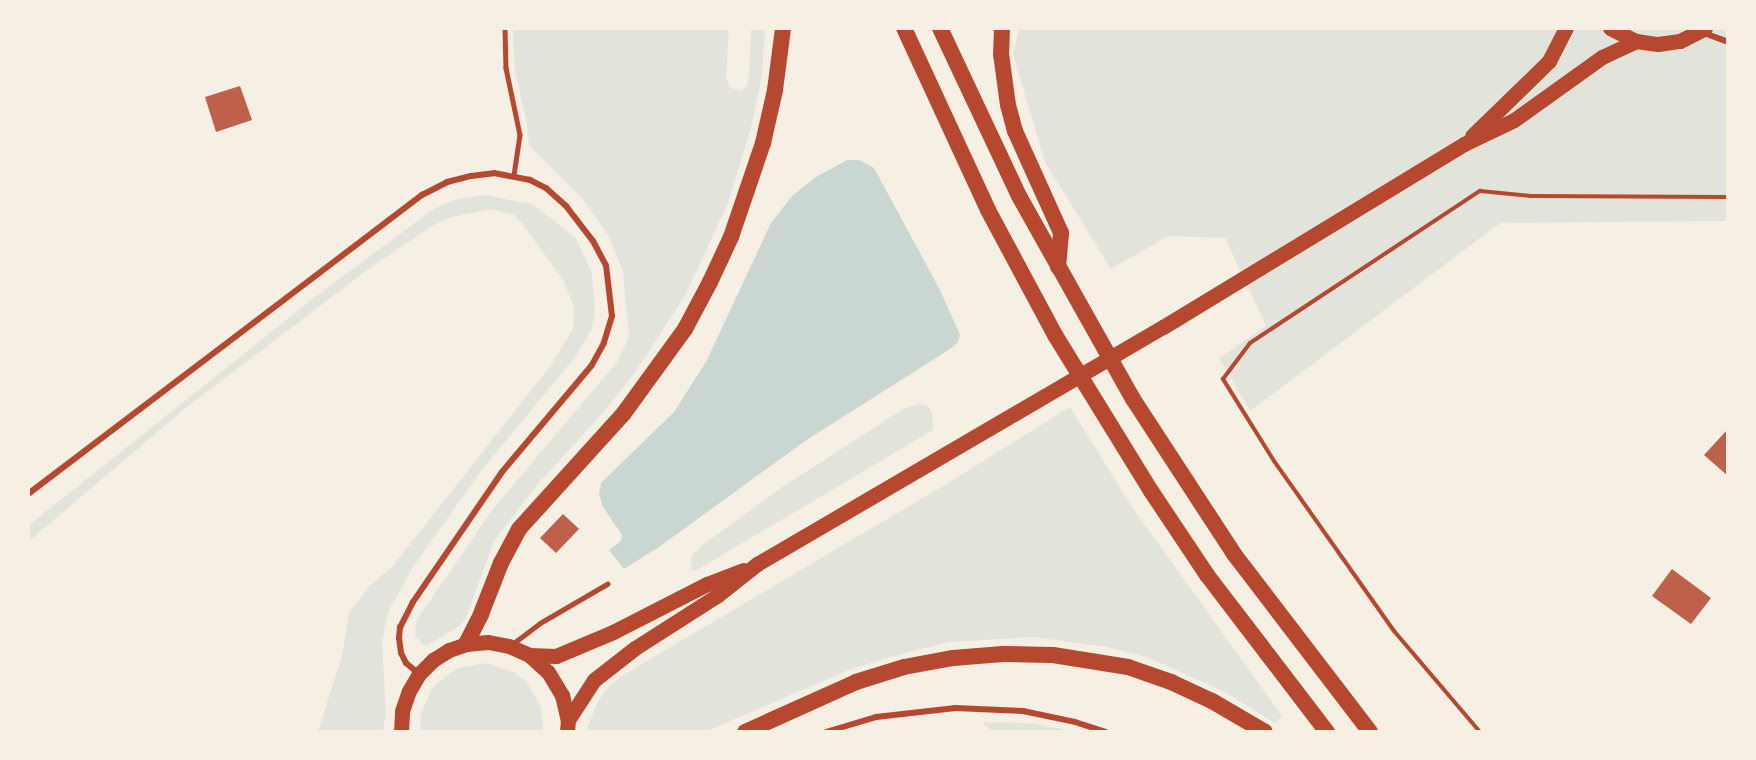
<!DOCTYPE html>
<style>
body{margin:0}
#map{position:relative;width:1756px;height:760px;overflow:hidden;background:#f6efe4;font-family:Manrope,sans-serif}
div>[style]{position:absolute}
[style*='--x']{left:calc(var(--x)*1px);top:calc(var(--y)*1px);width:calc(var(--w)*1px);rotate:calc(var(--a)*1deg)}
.green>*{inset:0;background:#e2e4dc}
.water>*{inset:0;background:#c9d6d2}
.building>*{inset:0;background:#bf614a}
.path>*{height:4px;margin:-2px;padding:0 2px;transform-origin:2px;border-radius:2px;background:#b5482f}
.service>*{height:4.5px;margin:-2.25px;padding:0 2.25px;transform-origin:2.25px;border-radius:2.25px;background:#b5482f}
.minor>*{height:6px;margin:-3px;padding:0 3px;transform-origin:3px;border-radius:3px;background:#b5482f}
.primary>*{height:15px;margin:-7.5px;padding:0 7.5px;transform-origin:7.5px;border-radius:7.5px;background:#b5482f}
.trunk>*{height:16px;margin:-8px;padding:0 8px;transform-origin:8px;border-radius:8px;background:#b5482f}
span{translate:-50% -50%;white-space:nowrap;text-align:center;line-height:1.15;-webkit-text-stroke:4.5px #f6efe4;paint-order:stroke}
.frame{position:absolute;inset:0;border:30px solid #f6efe4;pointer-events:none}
</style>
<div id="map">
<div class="green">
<i style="clip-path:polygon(1019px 28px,1727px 29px,1727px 221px,1500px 223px,1250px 411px,1219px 358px,1266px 326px,1225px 238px,1168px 236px,1111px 269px,1045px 162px,1013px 54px)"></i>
<i style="clip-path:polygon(513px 29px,729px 29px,726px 78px,730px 87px,740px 91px,747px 86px,749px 75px,751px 29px,765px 29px,762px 74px,751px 128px,728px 203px,685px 296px,634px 374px,601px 415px,537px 485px,494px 541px,466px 618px,458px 627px,426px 646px,415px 637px,416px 621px,493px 509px,617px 362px,629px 337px,623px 271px,608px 235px,583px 199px,529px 145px,527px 123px,515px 73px)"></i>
<i style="clip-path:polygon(484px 195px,532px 204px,576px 238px,592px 273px,595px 312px,592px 329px,575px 357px,481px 471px,413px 567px,388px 612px,382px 643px,386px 712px,383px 731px,318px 731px,342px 656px,349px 613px,369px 586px,392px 567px,551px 365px,573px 329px,574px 308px,564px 281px,521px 222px,514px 215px,492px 209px,452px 217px,432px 226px,370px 268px,188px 406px,29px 541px,29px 525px,315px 297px,435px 208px,458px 199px)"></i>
<i style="clip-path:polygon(919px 404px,928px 406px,932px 412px,933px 430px,697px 570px,690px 570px,692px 555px,705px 543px,784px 486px,903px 409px)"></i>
<i style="clip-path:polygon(1070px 407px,1132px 507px,1282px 716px,1275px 723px,1225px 692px,1146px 657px,1107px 647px,1034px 637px,949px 642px,890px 657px,849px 670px,707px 731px,586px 731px,597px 703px,608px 687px,620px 677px,948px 483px)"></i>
<i style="clip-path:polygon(486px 663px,514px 672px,526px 681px,541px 707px,543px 731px,420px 731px,421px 713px,433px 687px,457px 668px)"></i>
<i style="clip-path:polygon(982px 722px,1031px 723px,1072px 731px,992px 731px)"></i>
</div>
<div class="water">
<i style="clip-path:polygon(847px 160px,859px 160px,874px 168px,941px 292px,960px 335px,958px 342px,950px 349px,805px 441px,659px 547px,624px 569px,609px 550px,621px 541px,622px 535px,603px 507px,599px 494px,601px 483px,674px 412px,706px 362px,771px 223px,792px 196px,816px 177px)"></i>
</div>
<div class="building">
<i style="clip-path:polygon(240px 86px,252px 120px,216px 132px,205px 97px)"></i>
<i style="clip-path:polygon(1728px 429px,1728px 476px,1704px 455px)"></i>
<i style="clip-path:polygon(563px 514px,579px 529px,556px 553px,540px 538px)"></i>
<i style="clip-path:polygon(1672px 569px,1711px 598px,1691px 624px,1652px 596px)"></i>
</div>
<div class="path">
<i style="--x:1480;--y:732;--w:133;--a:-130.4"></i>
<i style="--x:1394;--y:631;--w:208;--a:-125.2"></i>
<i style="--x:1274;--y:461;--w:97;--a:-121.9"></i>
<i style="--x:1223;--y:379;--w:45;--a:-53.1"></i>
<i style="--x:1250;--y:343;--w:276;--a:-33.5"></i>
<i style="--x:1480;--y:191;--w:51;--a:5.6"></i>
<i style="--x:1531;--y:196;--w:197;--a:0.3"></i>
</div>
<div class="service">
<i style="--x:505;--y:28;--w:40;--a:88.6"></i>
<i style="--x:506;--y:68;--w:68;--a:78.2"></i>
<i style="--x:520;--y:135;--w:40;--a:98.5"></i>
<i style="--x:511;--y:645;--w:36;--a:-37"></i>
<i style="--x:540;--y:623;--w:78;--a:-30.2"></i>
</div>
<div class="minor">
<i style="--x:1701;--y:32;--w:29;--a:20"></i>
<i style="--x:28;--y:494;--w:495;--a:-37.2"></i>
<i style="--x:422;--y:195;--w:28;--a:-27"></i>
<i style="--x:447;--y:182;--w:25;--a:-14"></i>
<i style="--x:471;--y:176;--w:23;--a:-7"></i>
<i style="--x:494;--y:173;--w:37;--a:11"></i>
<i style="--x:530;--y:180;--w:18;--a:27"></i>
<i style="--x:546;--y:188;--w:27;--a:42"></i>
<i style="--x:566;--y:206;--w:44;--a:52.4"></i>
<i style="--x:593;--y:241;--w:27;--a:62"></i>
<i style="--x:606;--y:265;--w:51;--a:83.3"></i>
<i style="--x:612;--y:316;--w:28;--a:107"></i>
<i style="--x:604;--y:343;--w:25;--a:119"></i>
<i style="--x:592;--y:365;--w:140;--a:130.1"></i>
<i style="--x:502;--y:472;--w:158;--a:124.4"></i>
<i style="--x:413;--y:602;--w:28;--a:117"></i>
<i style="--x:400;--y:627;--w:11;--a:95"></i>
<i style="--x:399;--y:638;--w:15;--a:82"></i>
<i style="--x:401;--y:653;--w:11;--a:63"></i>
<i style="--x:406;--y:663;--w:17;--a:40"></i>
<i style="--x:826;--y:732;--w:52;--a:-16.7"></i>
<i style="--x:876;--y:717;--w:80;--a:-6.5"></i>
<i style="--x:955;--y:708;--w:68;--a:2.5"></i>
<i style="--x:1023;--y:711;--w:53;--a:11.9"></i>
<i style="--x:1075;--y:722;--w:32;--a:18"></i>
</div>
<div class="primary">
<i style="--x:1610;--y:28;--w:29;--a:27"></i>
<i style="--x:1636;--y:41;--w:22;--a:8"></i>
<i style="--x:1658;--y:44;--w:22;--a:-8"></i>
<i style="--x:1680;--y:41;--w:28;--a:-27"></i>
<i style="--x:1472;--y:136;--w:107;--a:-44.2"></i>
<i style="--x:1549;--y:61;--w:37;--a:-63"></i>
<i style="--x:529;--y:655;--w:27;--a:2"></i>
<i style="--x:556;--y:656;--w:62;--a:-22.8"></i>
<i style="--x:613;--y:632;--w:106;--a:-27.1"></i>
<i style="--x:707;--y:584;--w:39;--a:-21"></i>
<i style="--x:568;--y:720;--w:48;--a:-57"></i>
<i style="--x:594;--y:680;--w:52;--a:-38"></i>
<i style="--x:635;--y:648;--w:98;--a:-32.6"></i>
<i style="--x:718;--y:595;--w:50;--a:-38.5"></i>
<i style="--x:757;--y:564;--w:470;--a:-30.3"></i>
<i style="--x:1163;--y:327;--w:352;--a:-31.3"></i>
<i style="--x:1464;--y:144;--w:55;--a:-25.6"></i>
<i style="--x:1514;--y:120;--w:108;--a:-35.6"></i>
<i style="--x:1602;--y:57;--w:38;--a:-25"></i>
<i style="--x:401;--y:732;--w:21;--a:-87"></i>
<i style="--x:402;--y:711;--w:21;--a:-71"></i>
<i style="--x:409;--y:691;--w:20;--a:-60"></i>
<i style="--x:419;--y:674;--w:20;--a:-45"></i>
<i style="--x:433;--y:660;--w:19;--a:-32"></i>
<i style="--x:449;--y:650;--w:18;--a:-19"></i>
<i style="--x:466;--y:644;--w:22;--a:-5"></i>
<i style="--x:488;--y:642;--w:21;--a:11"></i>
<i style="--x:509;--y:646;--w:22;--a:24"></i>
<i style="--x:529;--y:655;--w:25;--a:42"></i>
<i style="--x:548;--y:672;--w:27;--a:59"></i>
<i style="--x:562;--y:695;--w:26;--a:77"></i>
<i style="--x:568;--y:720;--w:12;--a:95"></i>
</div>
<div class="trunk">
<i style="--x:904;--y:28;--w:200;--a:65.2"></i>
<i style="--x:988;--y:210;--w:142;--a:61.8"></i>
<i style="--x:1055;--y:335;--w:183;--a:58.4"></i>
<i style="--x:1151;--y:491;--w:101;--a:56.3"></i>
<i style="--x:1207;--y:575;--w:198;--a:52.6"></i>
<i style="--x:940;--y:28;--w:186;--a:64.8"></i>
<i style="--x:1019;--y:196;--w:233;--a:60.7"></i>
<i style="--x:1133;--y:399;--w:185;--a:56.9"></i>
<i style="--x:1234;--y:554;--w:224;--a:52.6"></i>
<i style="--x:1002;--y:28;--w:26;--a:92"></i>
<i style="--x:1001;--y:54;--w:51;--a:82.2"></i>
<i style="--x:1008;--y:105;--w:27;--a:75"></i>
<i style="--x:1015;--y:131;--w:112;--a:65.7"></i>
<i style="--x:1061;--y:233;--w:34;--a:95"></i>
<i style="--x:466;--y:644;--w:34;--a:-63"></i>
<i style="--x:481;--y:614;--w:55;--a:-68.6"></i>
<i style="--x:501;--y:563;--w:38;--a:-62"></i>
<i style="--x:519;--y:529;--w:156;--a:-47.8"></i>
<i style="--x:624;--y:413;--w:104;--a:-54"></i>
<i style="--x:685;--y:329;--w:53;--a:-62"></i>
<i style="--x:710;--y:282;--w:50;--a:-65"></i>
<i style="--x:731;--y:237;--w:99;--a:-71.2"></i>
<i style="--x:763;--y:143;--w:54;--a:-77.2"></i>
<i style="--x:775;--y:90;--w:63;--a:-82.6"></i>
<i style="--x:745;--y:732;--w:122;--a:-24.2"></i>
<i style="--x:856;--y:682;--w:50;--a:-17.4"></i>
<i style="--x:904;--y:667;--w:50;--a:-10.4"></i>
<i style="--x:953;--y:658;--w:50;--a:-4.6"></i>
<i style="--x:1003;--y:654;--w:50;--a:1.1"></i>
<i style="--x:1053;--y:655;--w:76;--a:9.1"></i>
<i style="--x:1128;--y:667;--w:46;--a:19.2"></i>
<i style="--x:1171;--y:682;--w:45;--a:24.9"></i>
<i style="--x:1212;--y:701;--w:61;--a:30.3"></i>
</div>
<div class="frame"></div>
</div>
